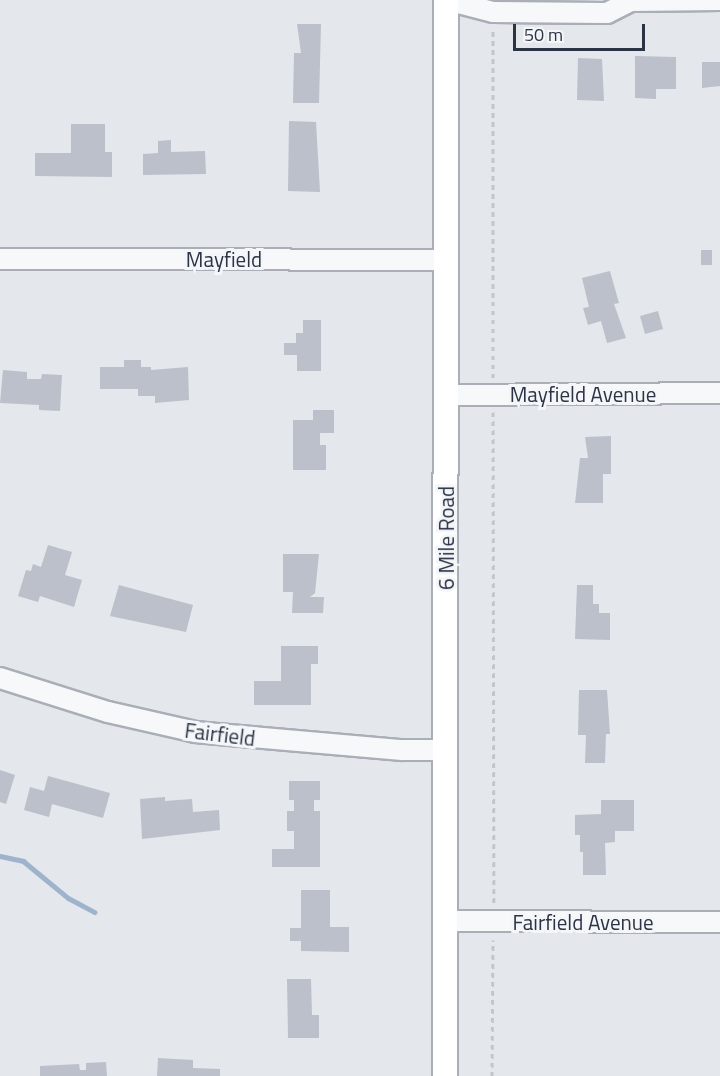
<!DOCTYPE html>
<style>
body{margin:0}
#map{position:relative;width:720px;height:1076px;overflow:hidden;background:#e4e7ec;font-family:"Titillium Web",sans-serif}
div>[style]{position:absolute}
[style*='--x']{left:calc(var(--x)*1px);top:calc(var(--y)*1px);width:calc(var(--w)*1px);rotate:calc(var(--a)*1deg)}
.stream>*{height:5px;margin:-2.5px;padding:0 2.5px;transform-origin:2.5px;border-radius:2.5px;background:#9fb4cc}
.building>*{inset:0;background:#bbc0ca}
.path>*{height:3px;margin-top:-1.5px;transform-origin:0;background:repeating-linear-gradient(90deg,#c2c5cb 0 4.5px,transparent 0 9px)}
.roads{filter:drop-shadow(2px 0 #a9aeb7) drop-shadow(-2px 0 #a9aeb7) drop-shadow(0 2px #a9aeb7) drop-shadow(0 -2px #a9aeb7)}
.minor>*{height:20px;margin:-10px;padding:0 10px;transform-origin:10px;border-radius:10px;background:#f7f8fa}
.major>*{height:24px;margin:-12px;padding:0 12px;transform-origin:12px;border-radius:12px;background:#fff}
span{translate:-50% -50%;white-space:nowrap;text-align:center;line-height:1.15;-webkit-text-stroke:6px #f4f6f9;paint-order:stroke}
.street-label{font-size:21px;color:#2b3445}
.scale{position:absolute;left:513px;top:24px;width:132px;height:27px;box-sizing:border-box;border:3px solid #2b3445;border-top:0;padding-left:8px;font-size:18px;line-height:21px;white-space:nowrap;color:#2b3445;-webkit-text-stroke:4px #f4f6f9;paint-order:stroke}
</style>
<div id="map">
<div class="stream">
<i style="--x:0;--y:856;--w:24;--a:12"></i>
<i style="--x:23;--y:861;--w:58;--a:39.4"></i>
<i style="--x:68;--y:898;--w:30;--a:28"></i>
</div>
<div class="building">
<i style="clip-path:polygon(297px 24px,321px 24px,319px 103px,293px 103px,294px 53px,301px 53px)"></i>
<i style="clip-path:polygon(635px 56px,676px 57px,676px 89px,656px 89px,656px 99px,635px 98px)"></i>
<i style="clip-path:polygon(578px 58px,602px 59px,604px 101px,577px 100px)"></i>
<i style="clip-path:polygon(702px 62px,720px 62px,720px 86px,702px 88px)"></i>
<i style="clip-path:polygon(289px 121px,316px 122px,320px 192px,288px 191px)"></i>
<i style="clip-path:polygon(71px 124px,105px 124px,105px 152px,112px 152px,112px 177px,35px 176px,35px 153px,71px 153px)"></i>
<i style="clip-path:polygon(171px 140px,171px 152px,205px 151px,206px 174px,143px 175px,143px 154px,158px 153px,158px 141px)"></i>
<i style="clip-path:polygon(701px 250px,712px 250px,712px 265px,701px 265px)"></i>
<i style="clip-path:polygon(610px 271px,619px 303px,614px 304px,626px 338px,607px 343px,601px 321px,588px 325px,583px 308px,589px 307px,582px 278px)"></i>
<i style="clip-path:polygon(658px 311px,663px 329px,645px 334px,640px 316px)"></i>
<i style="clip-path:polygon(303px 320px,321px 320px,321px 371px,297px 371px,297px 355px,284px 355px,284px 343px,296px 343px,296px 333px,303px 333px)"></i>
<i style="clip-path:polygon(124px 360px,141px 360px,141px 367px,151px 367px,151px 370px,188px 367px,189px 400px,155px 403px,155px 396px,138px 396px,138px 389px,100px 389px,100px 367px,124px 367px)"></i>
<i style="clip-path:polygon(3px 370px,27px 372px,27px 379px,41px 379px,42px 374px,62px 375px,60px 411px,39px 410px,39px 405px,0 403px)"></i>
<i style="clip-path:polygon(313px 410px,334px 410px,334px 433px,320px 433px,320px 445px,326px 445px,326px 470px,293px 470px,293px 420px,313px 420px)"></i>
<i style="clip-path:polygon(611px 436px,611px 474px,603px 474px,603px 503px,575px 503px,580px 458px,588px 458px,585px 437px)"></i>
<i style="clip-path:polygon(48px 545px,72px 552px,65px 575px,82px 580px,74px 607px,40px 596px,38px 602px,18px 596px,26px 570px,31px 571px,33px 564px,41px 567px)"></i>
<i style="clip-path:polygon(283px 554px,319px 554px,315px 593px,310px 597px,324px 597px,323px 613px,292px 613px,293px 592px,283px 592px)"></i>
<i style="clip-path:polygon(119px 585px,193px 605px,186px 632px,110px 616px)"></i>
<i style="clip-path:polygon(577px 585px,593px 585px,593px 604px,599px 604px,599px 613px,610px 613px,610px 640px,575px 639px)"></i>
<i style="clip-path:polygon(281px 646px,318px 646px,318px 664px,311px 664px,311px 705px,254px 705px,254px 681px,281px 681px)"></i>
<i style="clip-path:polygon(579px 690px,607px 690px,610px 734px,606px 734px,605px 763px,585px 763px,586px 735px,578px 735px)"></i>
<i style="clip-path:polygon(0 770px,15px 775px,6px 804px,0 802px)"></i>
<i style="clip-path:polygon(48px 776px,110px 793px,103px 818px,52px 804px,49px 817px,24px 810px,30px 787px,44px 791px)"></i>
<i style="clip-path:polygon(289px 781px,320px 781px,320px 800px,314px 800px,314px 811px,320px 811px,320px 867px,272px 867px,272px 849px,294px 849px,294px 831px,287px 831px,287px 811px,294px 811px,294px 800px,289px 800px)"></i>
<i style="clip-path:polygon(165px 797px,165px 801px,192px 799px,193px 812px,219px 810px,220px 830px,142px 839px,140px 799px)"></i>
<i style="clip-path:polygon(601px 800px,634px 800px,634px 831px,615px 831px,615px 842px,605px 843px,606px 875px,583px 875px,583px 852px,580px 852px,580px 835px,575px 835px,575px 815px,601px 814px)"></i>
<i style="clip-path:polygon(301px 890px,330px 890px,330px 927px,349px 927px,349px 952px,301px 951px,301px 941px,290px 941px,290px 928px,301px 928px)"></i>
<i style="clip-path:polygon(287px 979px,311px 979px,312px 1015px,319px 1015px,319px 1038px,288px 1038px)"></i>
<i style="clip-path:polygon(158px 1058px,193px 1060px,193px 1068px,220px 1069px,220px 1076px,157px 1076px)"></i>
<i style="clip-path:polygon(106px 1062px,107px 1076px,40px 1076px,40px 1066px,79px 1064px,80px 1070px,86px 1070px,86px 1063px)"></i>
</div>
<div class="path">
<i style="--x:493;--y:378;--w:347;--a:-90"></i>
<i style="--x:493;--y:412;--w:491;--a:89.9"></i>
<i style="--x:492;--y:1076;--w:136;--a:-89.6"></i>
</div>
<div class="roads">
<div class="minor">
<i style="--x:447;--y:0;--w:48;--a:14.6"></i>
<i style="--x:493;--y:12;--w:114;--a:0.5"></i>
<i style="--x:607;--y:13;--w:27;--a:-27"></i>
<i style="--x:631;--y:1;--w:4;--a:-166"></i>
<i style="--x:631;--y:1;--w:89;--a:-0.6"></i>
<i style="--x:0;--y:259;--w:448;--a:0.1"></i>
<i style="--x:447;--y:395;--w:273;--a:-0.4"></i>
<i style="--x:0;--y:678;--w:113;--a:17.5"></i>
<i style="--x:108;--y:712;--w:89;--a:12.9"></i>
<i style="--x:195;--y:732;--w:208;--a:5"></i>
<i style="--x:402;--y:750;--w:45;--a:0"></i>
<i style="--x:445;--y:921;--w:275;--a:0.2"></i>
</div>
<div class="major">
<i style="--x:445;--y:1076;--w:1076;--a:-89.95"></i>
</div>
</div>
<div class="street-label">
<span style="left:224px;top:259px">Mayfield</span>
<span style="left:583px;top:394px">Mayfield Avenue</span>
<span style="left:446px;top:538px;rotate:-90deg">6 Mile Road</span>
<span style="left:220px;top:734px;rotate:7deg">Fairfield</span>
<span style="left:583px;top:922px">Fairfield Avenue</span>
</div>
<div class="scale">50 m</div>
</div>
